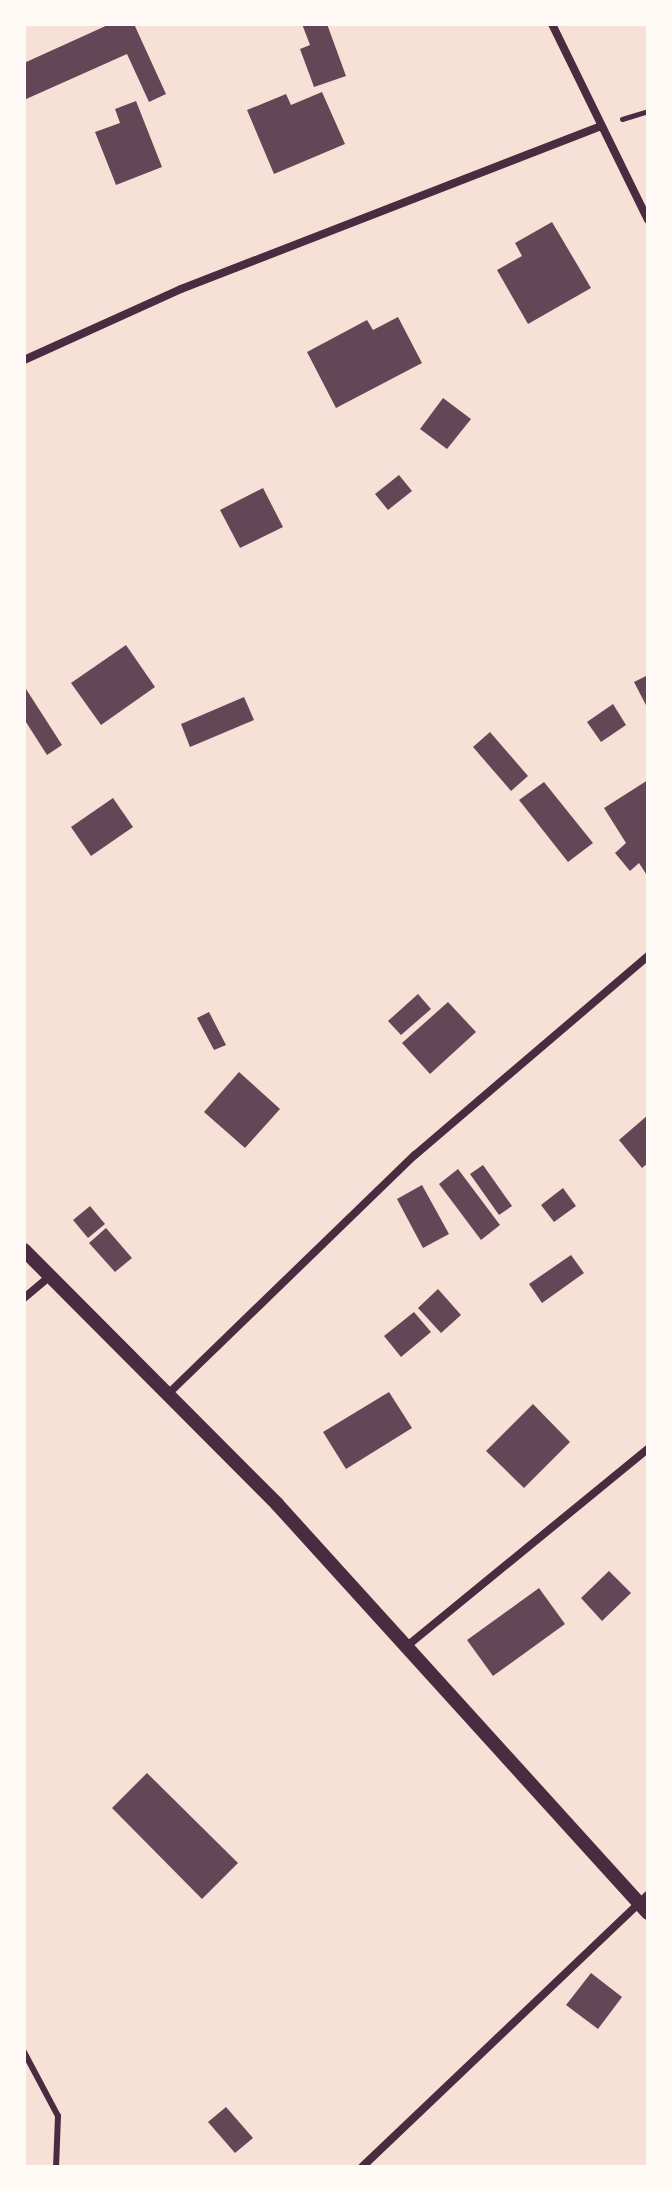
<!DOCTYPE html>
<style>
body{margin:0}
#map{position:relative;width:672px;height:2191px;overflow:hidden;background:#f7e1d7;font-family:Helvetica,sans-serif}
div>[style]{position:absolute}
[style*='--x']{left:calc(var(--x)*1px);top:calc(var(--y)*1px);width:calc(var(--w)*1px);rotate:calc(var(--a)*1deg)}
.building>*{inset:0;background:#644757}
.path>*{height:5px;margin:-2.5px;padding:0 2.5px;transform-origin:2.5px;border-radius:2.5px;background:#4a2c40}
.service>*{height:6px;margin:-3px;padding:0 3px;transform-origin:3px;border-radius:3px;background:#4a2c40}
.minor>*{height:8px;margin:-4px;padding:0 4px;transform-origin:4px;border-radius:4px;background:#4a2c40}
.tertiary>*{height:14px;margin:-7px;padding:0 7px;transform-origin:7px;border-radius:7px;background:#4a2c40}
span{translate:-50% -50%;white-space:nowrap;text-align:center;line-height:1.15;-webkit-text-stroke:6px #fffaf5;paint-order:stroke}
.frame{position:absolute;inset:0;border:26px solid #fffaf5;pointer-events:none}
</style>
<div id="map">
<div class="building">
<i style="clip-path:polygon(110px 24px,134px 24px,166px 94px,149px 102px,127px 54px,24px 100px,24px 63px)"></i>
<i style="clip-path:polygon(302px 24px,327px 24px,346px 76px,314px 87px,300px 49px,310px 45px)"></i>
<i style="clip-path:polygon(322px 92px,345px 144px,274px 174px,247px 110px,286px 94px,291px 105px)"></i>
<i style="clip-path:polygon(136px 101px,162px 167px,116px 185px,95px 132px,120px 123px,115px 109px)"></i>
<i style="clip-path:polygon(552px 222px,591px 288px,528px 324px,497px 270px,522px 256px,515px 243px)"></i>
<i style="clip-path:polygon(398px 317px,422px 363px,336px 408px,307px 352px,367px 320px,373px 330px)"></i>
<i style="clip-path:polygon(443px 398px,471px 419px,447px 449px,420px 429px)"></i>
<i style="clip-path:polygon(399px 475px,412px 491px,388px 510px,375px 494px)"></i>
<i style="clip-path:polygon(263px 488px,283px 527px,240px 548px,220px 510px)"></i>
<i style="clip-path:polygon(126px 645px,155px 687px,101px 725px,71px 683px)"></i>
<i style="clip-path:polygon(648px 675px,648px 709px,634px 682px)"></i>
<i style="clip-path:polygon(26px 689px,62px 745px,47px 755px,24px 719px)"></i>
<i style="clip-path:polygon(244px 697px,254px 720px,190px 747px,181px 724px)"></i>
<i style="clip-path:polygon(613px 704px,626px 725px,601px 742px,587px 722px)"></i>
<i style="clip-path:polygon(490px 732px,528px 776px,511px 791px,473px 747px)"></i>
<i style="clip-path:polygon(648px 780px,648px 877px,639px 863px,630px 871px,615px 853px,626px 843px,604px 808px)"></i>
<i style="clip-path:polygon(544px 782px,593px 843px,568px 862px,519px 800px)"></i>
<i style="clip-path:polygon(113px 798px,133px 827px,91px 856px,71px 827px)"></i>
<i style="clip-path:polygon(418px 994px,431px 1009px,401px 1035px,388px 1021px)"></i>
<i style="clip-path:polygon(448px 1002px,476px 1032px,430px 1074px,402px 1043px)"></i>
<i style="clip-path:polygon(209px 1012px,226px 1045px,214px 1050px,197px 1018px)"></i>
<i style="clip-path:polygon(239px 1072px,280px 1109px,245px 1148px,204px 1112px)"></i>
<i style="clip-path:polygon(648px 1115px,648px 1163px,642px 1168px,619px 1140px)"></i>
<i style="clip-path:polygon(483px 1165px,512px 1206px,499px 1215px,470px 1174px)"></i>
<i style="clip-path:polygon(458px 1169px,500px 1225px,481px 1240px,439px 1184px)"></i>
<i style="clip-path:polygon(422px 1185px,449px 1234px,423px 1248px,397px 1199px)"></i>
<i style="clip-path:polygon(563px 1188px,576px 1206px,554px 1222px,541px 1205px)"></i>
<i style="clip-path:polygon(90px 1206px,105px 1224px,88px 1238px,73px 1220px)"></i>
<i style="clip-path:polygon(106px 1228px,132px 1258px,115px 1272px,89px 1243px)"></i>
<i style="clip-path:polygon(571px 1255px,584px 1273px,542px 1303px,529px 1284px)"></i>
<i style="clip-path:polygon(438px 1289px,461px 1315px,441px 1333px,418px 1308px)"></i>
<i style="clip-path:polygon(414px 1312px,431px 1332px,401px 1357px,384px 1336px)"></i>
<i style="clip-path:polygon(389px 1392px,412px 1428px,346px 1469px,323px 1432px)"></i>
<i style="clip-path:polygon(533px 1404px,570px 1442px,524px 1488px,486px 1451px)"></i>
<i style="clip-path:polygon(609px 1571px,631px 1593px,602px 1621px,581px 1598px)"></i>
<i style="clip-path:polygon(539px 1588px,565px 1624px,493px 1676px,467px 1640px)"></i>
<i style="clip-path:polygon(147px 1773px,238px 1863px,202px 1899px,112px 1808px)"></i>
<i style="clip-path:polygon(591px 1973px,622px 1997px,598px 2029px,566px 2005px)"></i>
<i style="clip-path:polygon(226px 2107px,253px 2138px,235px 2153px,208px 2122px)"></i>
</div>
<div class="path">
<i style="--x:622;--y:119;--w:27;--a:-17"></i>
</div>
<div class="service">
<i style="--x:24;--y:2052;--w:72;--a:62"></i>
<i style="--x:58;--y:2116;--w:51;--a:92.2"></i>
</div>
<div class="minor">
<i style="--x:552;--y:24;--w:218;--a:63.9"></i>
<i style="--x:24;--y:360;--w:172;--a:-24.3"></i>
<i style="--x:181;--y:289;--w:448;--a:-21.2"></i>
<i style="--x:24;--y:1298;--w:33;--a:-40"></i>
<i style="--x:169;--y:1393;--w:342;--a:-44.1"></i>
<i style="--x:415;--y:1155;--w:306;--a:-40.5"></i>
<i style="--x:407;--y:1646;--w:311;--a:-39.3"></i>
<i style="--x:362;--y:2167;--w:395;--a:-43.6"></i>
</div>
<div class="tertiary">
<i style="--x:24;--y:1250;--w:359;--a:45.1"></i>
<i style="--x:277;--y:1504;--w:552;--a:47.79"></i>
</div>
<div class="frame"></div>
</div>
